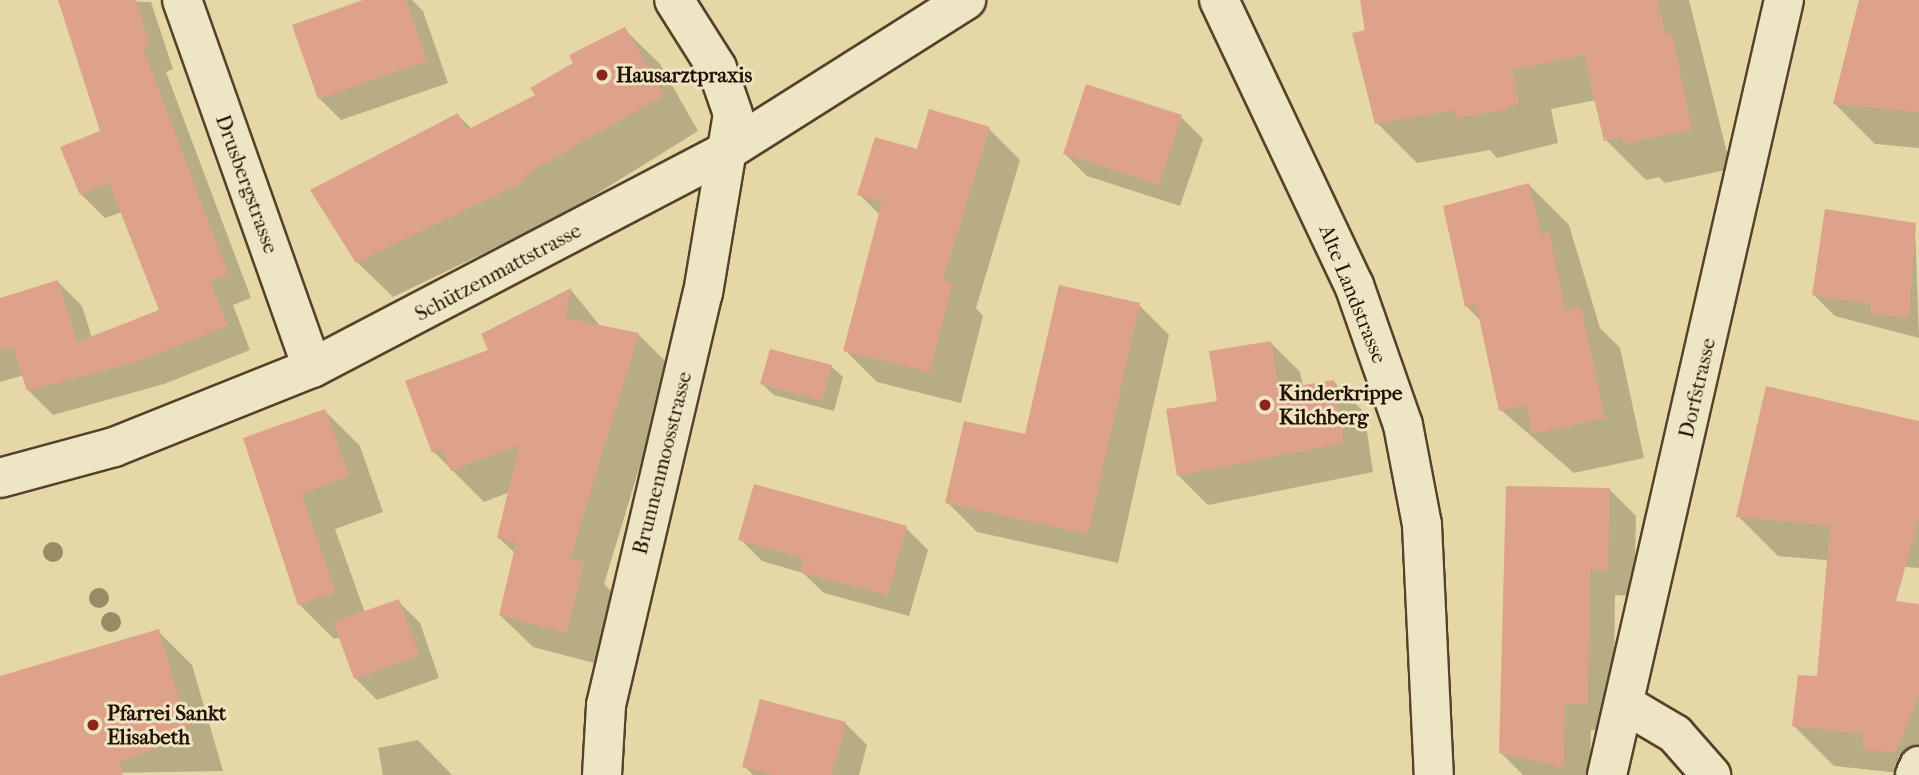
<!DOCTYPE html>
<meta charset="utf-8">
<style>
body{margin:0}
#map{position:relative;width:1919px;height:775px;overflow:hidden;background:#e5d7a6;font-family:"IM FELL French Canon",serif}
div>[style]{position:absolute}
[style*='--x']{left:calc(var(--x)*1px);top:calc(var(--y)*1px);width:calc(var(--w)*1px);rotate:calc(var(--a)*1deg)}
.shadow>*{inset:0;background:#0003}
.building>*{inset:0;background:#dea28b}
.roads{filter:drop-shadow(2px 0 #54422a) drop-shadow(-2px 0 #54422a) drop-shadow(0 2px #54422a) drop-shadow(0 -2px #54422a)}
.minor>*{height:38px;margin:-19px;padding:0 19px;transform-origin:19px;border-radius:19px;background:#eee5c5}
.trees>*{width:20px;height:20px;margin:-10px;border-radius:50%;background:#998b63}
.dots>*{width:19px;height:19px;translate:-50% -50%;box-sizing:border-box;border:4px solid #eee5c5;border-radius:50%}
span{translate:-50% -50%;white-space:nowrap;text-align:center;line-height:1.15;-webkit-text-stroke:6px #eee5c5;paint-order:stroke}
.poi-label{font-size:21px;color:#241100;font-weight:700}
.left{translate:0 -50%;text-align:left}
.street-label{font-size:21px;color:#241100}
</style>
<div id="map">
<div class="shadow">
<i style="clip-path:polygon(60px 0,151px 2px,173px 69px,166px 72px,251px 298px,233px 305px,250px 350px,164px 384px,53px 415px,29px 391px,24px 375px,0 382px,0 299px,58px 282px,82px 306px,92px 338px,161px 311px,122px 212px,105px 218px,81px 194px,103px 132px)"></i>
<i style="clip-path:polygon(369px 0,412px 0,423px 11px,448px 83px,341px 120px,319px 98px)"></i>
<i style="clip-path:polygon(1361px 0,1689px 0,1731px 169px,1665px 183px,1659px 177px,1646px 180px,1606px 140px,1596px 100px,1551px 109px,1558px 143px,1497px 158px,1490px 150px,1417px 163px,1377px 123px)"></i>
<i style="clip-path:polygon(1861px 0,1919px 0,1919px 148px,1875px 144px,1835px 104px)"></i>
<i style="clip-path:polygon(624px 29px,660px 64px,698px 131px,561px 216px,393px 297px,357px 262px,458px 115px,472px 129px,537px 95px)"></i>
<i style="clip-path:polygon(1181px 117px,1203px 139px,1180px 206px,1087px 176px,1065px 154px)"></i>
<i style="clip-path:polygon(989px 129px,1020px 160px,976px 308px,983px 316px,961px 403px,877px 382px,845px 350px,880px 215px,859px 194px,918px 152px)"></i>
<i style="clip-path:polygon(1529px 185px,1569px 225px,1600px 328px,1620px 348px,1644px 458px,1574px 473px,1501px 410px,1481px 321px,1466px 306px)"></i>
<i style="clip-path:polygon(1915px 225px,1919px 338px,1835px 316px,1813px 294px)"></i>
<i style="clip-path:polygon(571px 290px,601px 327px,638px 334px,670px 366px,604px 584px,616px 596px,598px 664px,533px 647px,500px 615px,516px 554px,499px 538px,510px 492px,484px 502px,434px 452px,490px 351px,483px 335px)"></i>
<i style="clip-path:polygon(1139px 305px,1169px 335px,1118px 563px,977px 532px,947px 502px,1027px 436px)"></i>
<i style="clip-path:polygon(1271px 343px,1300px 372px,1303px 387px,1334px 382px,1364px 412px,1373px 472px,1208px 505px,1179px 476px)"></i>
<i style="clip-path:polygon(831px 366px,843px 377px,834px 411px,774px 395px,762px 384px)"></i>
<i style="clip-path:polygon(325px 411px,360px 446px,383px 512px,335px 529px,365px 613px,398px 601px,420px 623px,439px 678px,377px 700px,355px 678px,341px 637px,334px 639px,299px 604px,245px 439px)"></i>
<i style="clip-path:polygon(1919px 424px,1919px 568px,1778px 556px,1738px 516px)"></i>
<i style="clip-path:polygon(1610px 490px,1636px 516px,1634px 596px,1615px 595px,1613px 730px,1591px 730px,1590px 775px,1523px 775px,1501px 753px)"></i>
<i style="clip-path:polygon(906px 528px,928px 550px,909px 616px,824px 593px,803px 573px,762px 561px,740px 539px)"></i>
<i style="clip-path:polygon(1919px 605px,1919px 775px,1834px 766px,1794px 726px,1819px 678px)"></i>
<i style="clip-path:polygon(158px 631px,192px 665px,223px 771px,0 775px,0 677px)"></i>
<i style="clip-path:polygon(845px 723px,867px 745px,859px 775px,753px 775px,744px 766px)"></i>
<i style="clip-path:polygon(418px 740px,452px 775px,383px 775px,378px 748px)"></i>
</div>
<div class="building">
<i style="clip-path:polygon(58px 0,136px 0,150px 45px,143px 48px,228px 274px,210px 281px,228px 326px,139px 361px,27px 391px,13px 347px,0 351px,0 298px,58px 280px,77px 342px,159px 310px,109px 183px,80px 195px,60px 147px,100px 131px)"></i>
<i style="clip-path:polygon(363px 0,406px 0,427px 61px,318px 99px,292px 25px)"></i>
<i style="clip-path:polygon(1360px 0,1658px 0,1665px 34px,1672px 33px,1692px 130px,1623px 144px,1622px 137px,1604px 141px,1584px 55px,1512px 70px,1519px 103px,1503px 110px,1456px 118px,1454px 110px,1375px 124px,1352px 33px,1365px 30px)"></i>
<i style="clip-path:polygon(1859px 0,1919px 0,1919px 112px,1833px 104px)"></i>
<i style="clip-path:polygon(625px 27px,664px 95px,524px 176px,527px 180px,356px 263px,310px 190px,458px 113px,467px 130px,535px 95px,530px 88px,573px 63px,569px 55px)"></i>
<i style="clip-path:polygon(1086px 84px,1182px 115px,1159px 185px,1063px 154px)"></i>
<i style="clip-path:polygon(929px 109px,990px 127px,943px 280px,953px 283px,930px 372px,843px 351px,882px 202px,857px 195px,875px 137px,917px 149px)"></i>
<i style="clip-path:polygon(1529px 183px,1541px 234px,1549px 232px,1565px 310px,1581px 307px,1605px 418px,1532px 434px,1526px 405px,1499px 411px,1476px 304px,1465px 307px,1443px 206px)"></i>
<i style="clip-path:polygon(1825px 209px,1916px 223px,1909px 318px,1870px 313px,1871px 304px,1812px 295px)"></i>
<i style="clip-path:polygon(1059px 285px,1140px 303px,1088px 534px,945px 503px,964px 421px,1025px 434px)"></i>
<i style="clip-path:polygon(571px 288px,565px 318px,639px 333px,570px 559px,584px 562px,567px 633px,499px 615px,516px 543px,497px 538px,519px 445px,451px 471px,442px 449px,432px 453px,405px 381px,488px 350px,481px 334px)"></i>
<i style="clip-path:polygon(1271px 341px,1279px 389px,1334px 380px,1344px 443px,1177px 476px,1166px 409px,1217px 401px,1209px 351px)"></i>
<i style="clip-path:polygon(770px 349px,832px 365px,822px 401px,760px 384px)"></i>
<i style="clip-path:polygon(1766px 386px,1919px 421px,1919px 517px,1896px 601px,1919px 604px,1919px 696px,1896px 752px,1863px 750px,1863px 734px,1792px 726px,1798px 675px,1817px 676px,1830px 526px,1736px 517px)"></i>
<i style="clip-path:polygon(325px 409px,349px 476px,301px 494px,336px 592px,298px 605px,243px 438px)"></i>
<i style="clip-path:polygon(754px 484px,907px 526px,888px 595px,800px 572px,803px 558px,738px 540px)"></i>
<i style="clip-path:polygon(1506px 486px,1610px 488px,1608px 570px,1590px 569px,1588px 704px,1565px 704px,1564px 768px,1499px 753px)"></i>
<i style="clip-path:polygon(399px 599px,419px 656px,354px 679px,333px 622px)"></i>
<i style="clip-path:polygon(159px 629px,190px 737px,119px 762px,123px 775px,0 775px,0 676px)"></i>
<i style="clip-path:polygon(760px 699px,846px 722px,832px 775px,774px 775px,742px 767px)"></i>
</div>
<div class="roads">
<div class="minor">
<i style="--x:182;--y:0;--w:390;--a:70.5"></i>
<i style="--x:1219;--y:0;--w:315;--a:64.7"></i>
<i style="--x:1354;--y:285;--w:148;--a:70.7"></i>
<i style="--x:1403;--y:425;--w:102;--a:79.2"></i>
<i style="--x:1422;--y:525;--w:250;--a:87.3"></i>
<i style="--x:0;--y:478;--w:118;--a:-15.2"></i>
<i style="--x:114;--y:447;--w:213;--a:-21.8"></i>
<i style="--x:312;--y:368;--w:468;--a:-27.6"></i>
<i style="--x:727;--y:151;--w:283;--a:-32.3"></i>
<i style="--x:1626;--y:705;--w:57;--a:30.6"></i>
<i style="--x:1675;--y:734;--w:55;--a:48.7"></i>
<i style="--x:602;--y:775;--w:70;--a:-86.7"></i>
<i style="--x:606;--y:705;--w:423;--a:-76.8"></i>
<i style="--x:703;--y:293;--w:181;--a:-80.5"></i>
<i style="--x:733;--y:114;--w:49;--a:-109.2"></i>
<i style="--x:717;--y:68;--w:80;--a:-122.3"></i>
<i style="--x:1607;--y:775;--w:795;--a:-77.14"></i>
<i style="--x:1915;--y:775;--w:10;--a:-66"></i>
</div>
</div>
<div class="trees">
<i style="left:53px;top:552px"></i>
<i style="left:99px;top:598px"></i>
<i style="left:111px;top:622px"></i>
</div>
<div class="dots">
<i style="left:602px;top:75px;background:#8f2418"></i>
<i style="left:1265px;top:405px;background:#8f2418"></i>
<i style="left:93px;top:725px;background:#8f2418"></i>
</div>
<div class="poi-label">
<span class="left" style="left:616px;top:75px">Hausarztpraxis</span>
<span class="left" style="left:1279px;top:405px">Kinderkrippe<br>Kilchberg</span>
<span class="left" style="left:107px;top:725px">Pfarrei Sankt<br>Elisabeth</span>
</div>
<div class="street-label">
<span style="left:247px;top:184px;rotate:70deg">Drusbergstrasse</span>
<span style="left:498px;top:272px;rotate:-28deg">Schützenmattstrasse</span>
<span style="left:1353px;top:294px;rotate:68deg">Alte Landstrasse</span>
<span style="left:1697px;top:388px;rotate:-77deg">Dorfstrasse</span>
<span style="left:662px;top:463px;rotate:-76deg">Brunnenmoosstrasse</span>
</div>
</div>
